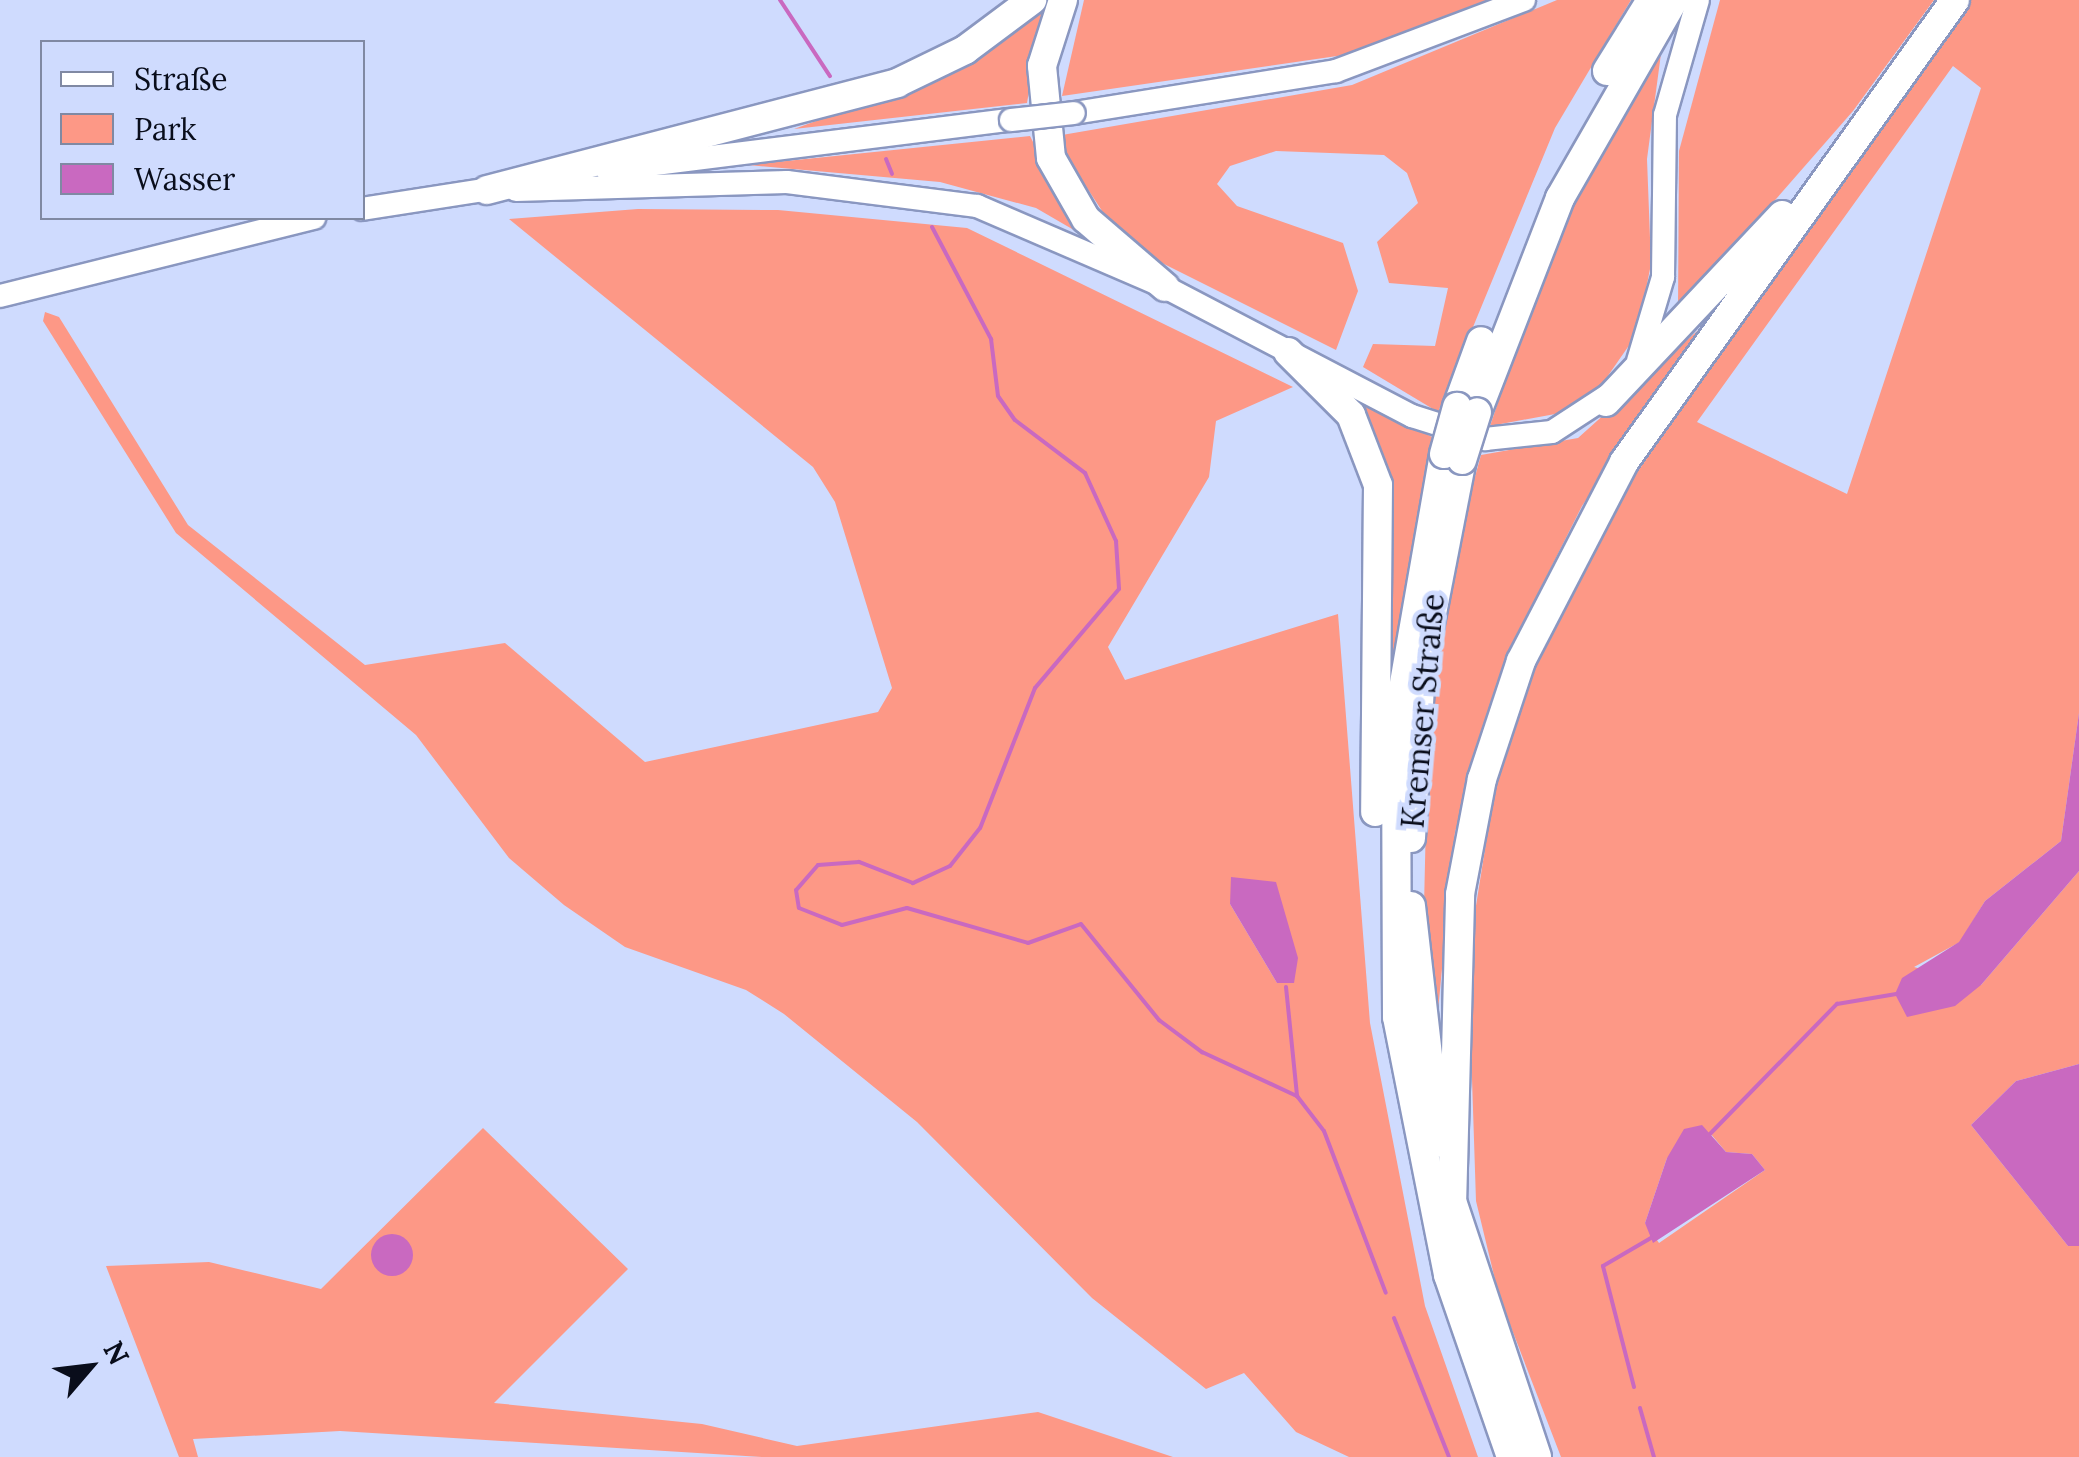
<!DOCTYPE html>
<meta charset="utf-8">
<style>
body{margin:0}
#map{position:relative;width:2079px;height:1457px;overflow:hidden;background:#cfdbfe;font-family:Lora,serif}
div>[style]{position:absolute}
[style*='--x']{left:calc(var(--x)*1px);top:calc(var(--y)*1px);width:calc(var(--w)*1px);rotate:calc(var(--a)*1deg)}
.green>*{inset:0;background:#fd9886}
.water>*{inset:0;background:#c969c0}
.round{border-radius:50%}
.stream>*{height:4px;margin:-2px;padding:0 2px;transform-origin:2px;border-radius:2px;background:#c969c0}
.roads{filter:drop-shadow(2px 0 #8a97c0) drop-shadow(-2px 0 #8a97c0) drop-shadow(0 2px #8a97c0) drop-shadow(0 -2px #8a97c0)}
.primary>*{height:22px;margin:-11px;padding:0 11px;transform-origin:11px;border-radius:11px;background:#fff}
.highway>*{height:28px;margin:-14px;padding:0 14px;transform-origin:14px;border-radius:14px;background:#fff}
.bridges{filter:drop-shadow(2px 0 #8a97c0) drop-shadow(-2px 0 #8a97c0) drop-shadow(0 2px #8a97c0) drop-shadow(0 -2px #8a97c0)}
.primary-bridge>*{height:22px;margin:-11px;padding:0 11px;transform-origin:11px;border-radius:11px;background:#fff}
.highway-bridge>*{height:28px;margin:-14px;padding:0 14px;transform-origin:14px;border-radius:14px;background:#fff}
span{translate:-50% -50%;white-space:nowrap;text-align:center;line-height:1.15;-webkit-text-stroke:9px #cfdbfe;paint-order:stroke}
.street-label{font-size:32px;color:#090d1b}
.legend{position:absolute;left:40px;top:40px;width:325px;height:180px;box-sizing:border-box;background:#cfdbfe;border:2px solid #8089a3;margin:0;padding:12px 18px;list-style:none;font-size:30px;color:#090d1b}
.legend li{display:flex;align-items:center;gap:20px;height:50px}
.legend b{width:50px;border:2px solid #8089a3}
.north{position:absolute;left:40px;top:1317px;width:100px;height:100px;-webkit-text-stroke:8px #cfdbfe;paint-order:stroke;rotate:62deg;font-size:28px;font-weight:700;line-height:40px;text-align:center;color:#090d1b}
.north::after{content:'';display:block;margin:auto;width:35px;height:45px;background:#090d1b;clip-path:polygon(50% 0,100% 100%,50% 72%,0 100%)}
</style>
<div id="map">
<div class="green">
<i style="clip-path:polygon(1084px 0,1487px 0,1344px 55px,1062px 96px)"></i>
<i style="clip-path:polygon(1557px 0,1631px 0,1555px 128px,1438px 412px,1363px 367px,1373px 344px,1435px 346px,1448px 288px,1389px 283px,1377px 242px,1418px 203px,1407px 173px,1384px 155px,1276px 151px,1230px 166px,1217px 184px,1237px 206px,1343px 243px,1358px 291px,1336px 350px,1152px 258px,1112px 226px,1068px 159px,1062px 135px,1352px 85px)"></i>
<i style="clip-path:polygon(1720px 0,1934px 0,1853px 111px,1678px 311px,1679px 151px)"></i>
<i style="clip-path:polygon(evenodd,1969px 0,2079px 0,2079px 713px,2061px 841px,1985px 901px,1960px 942px,1914px 967px,1981px 985px,2079px 871px,2079px 1064px,2016px 1081px,1971px 1125px,2068px 1246px,2079px 1246px,2079px 1457px,1561px 1457px,1499px 1296px,1476px 1201px,1468px 956px,1496px 780px,1534px 663px,1605px 518px,1969px 0,1953px 66px,1981px 88px,1847px 494px,1697px 422px,1953px 66px,1969px 0,1710px 1133px,1726px 1152px,1752px 1154px,1765px 1170px,1659px 1243px,1645px 1223px,1667px 1158px,1710px 1133px)"></i>
<i style="clip-path:polygon(1043px 10px,1027px 103px,794px 129px,962px 68px)"></i>
<i style="clip-path:polygon(1662px 46px,1647px 159px,1651px 264px,1637px 334px,1598px 390px,1566px 412px,1490px 426px,1537px 287px,1598px 153px)"></i>
<i style="clip-path:polygon(1030px 136px,1079px 233px,1036px 208px,940px 182px,748px 165px)"></i>
<i style="clip-path:polygon(evenodd,638px 209px,778px 210px,967px 228px,1293px 387px,1216px 421px,1209px 477px,1108px 647px,1125px 680px,1338px 614px,1370px 1023px,1425px 1306px,1478px 1457px,1349px 1457px,1296px 1432px,1244px 1373px,1206px 1389px,1092px 1298px,917px 1122px,784px 1014px,746px 990px,625px 947px,564px 905px,509px 858px,416px 735px,176px 533px,43px 321px,45px 312px,59px 317px,188px 525px,365px 665px,505px 643px,645px 762px,878px 712px,892px 688px,835px 502px,813px 467px,509px 219px,638px 209px,1237px 878px,1260px 883px,1277px 983px,1230px 904px,1237px 878px)"></i>
<i style="clip-path:polygon(1705px 324px,1582px 506px,1507px 655px,1455px 832px,1436px 1032px,1424px 906px,1428px 733px,1457px 542px,1481px 455px,1578px 438px)"></i>
<i style="clip-path:polygon(1350px 394px,1432px 437px,1384px 724px,1390px 483px)"></i>
<i style="clip-path:polygon(483px 1128px,628px 1269px,494px 1403px,702px 1424px,797px 1446px,1038px 1412px,1173px 1457px,762px 1457px,340px 1431px,193px 1439px,198px 1457px,179px 1457px,106px 1266px,209px 1262px,321px 1289px)"></i>
</div>
<div class="water">
<i style="clip-path:polygon(2079px 713px,2079px 871px,1981px 985px,1955px 1006px,1907px 1017px,1895px 994px,1902px 978px,1959px 942px,1985px 901px,2061px 841px)"></i>
<i style="clip-path:polygon(1231px 877px,1276px 882px,1298px 958px,1294px 983px,1277px 983px,1230px 904px)"></i>
<i style="clip-path:polygon(2079px 1064px,2079px 1246px,2068px 1246px,1971px 1125px,2016px 1081px)"></i>
<i style="clip-path:polygon(1702px 1125px,1726px 1152px,1752px 1154px,1765px 1170px,1653px 1243px,1645px 1223px,1667px 1158px,1684px 1129px)"></i>
<i class="round" style="left:371px;top:1234px;width:42px;height:42px"></i>
</div>
<div class="stream">
<i style="--x:780;--y:0;--w:91;--a:56.7"></i>
<i style="--x:886;--y:159;--w:16;--a:68"></i>
<i style="--x:932;--y:227;--w:127;--a:62.2"></i>
<i style="--x:991;--y:339;--w:57;--a:83"></i>
<i style="--x:998;--y:396;--w:29;--a:55"></i>
<i style="--x:1015;--y:420;--w:88;--a:37.1"></i>
<i style="--x:1085;--y:473;--w:75;--a:65.5"></i>
<i style="--x:1116;--y:541;--w:48;--a:86.4"></i>
<i style="--x:1119;--y:589;--w:130;--a:130.3"></i>
<i style="--x:1035;--y:688;--w:150;--a:111.4"></i>
<i style="--x:980;--y:828;--w:48;--a:128.3"></i>
<i style="--x:950;--y:866;--w:41;--a:155.3"></i>
<i style="--x:913;--y:883;--w:58;--a:-158.7"></i>
<i style="--x:859;--y:862;--w:41;--a:175.8"></i>
<i style="--x:818;--y:865;--w:33;--a:131"></i>
<i style="--x:796;--y:890;--w:18;--a:81"></i>
<i style="--x:799;--y:908;--w:46;--a:21.6"></i>
<i style="--x:842;--y:925;--w:67;--a:-14.7"></i>
<i style="--x:907;--y:908;--w:126;--a:16.1"></i>
<i style="--x:1028;--y:943;--w:56;--a:-19.7"></i>
<i style="--x:1081;--y:924;--w:124;--a:50.9"></i>
<i style="--x:1159;--y:1020;--w:54;--a:36.7"></i>
<i style="--x:1202;--y:1052;--w:105;--a:24.9"></i>
<i style="--x:1297;--y:1096;--w:44;--a:52.4"></i>
<i style="--x:1324;--y:1131;--w:173;--a:69.1"></i>
<i style="--x:1286;--y:987;--w:110;--a:84.2"></i>
<i style="--x:1708;--y:1136;--w:185;--a:-45.7"></i>
<i style="--x:1837;--y:1004;--w:60;--a:-9.6"></i>
<i style="--x:1394;--y:1318;--w:149;--a:68.4"></i>
<i style="--x:1634;--y:1387;--w:125;--a:-104.4"></i>
<i style="--x:1603;--y:1266;--w:56;--a:-30.3"></i>
<i style="--x:1640;--y:1408;--w:51;--a:74.1"></i>
</div>
<div class="roads">
<div class="primary">
<i style="--x:1074;--y:113;--w:265;--a:-9.1"></i>
<i style="--x:1336;--y:71;--w:201;--a:-20.7"></i>
<i style="--x:607;--y:170;--w:407;--a:-7.1"></i>
<i style="--x:516;--y:190;--w:271;--a:-1.7"></i>
<i style="--x:787;--y:182;--w:192;--a:7.2"></i>
<i style="--x:977;--y:206;--w:205;--a:23.3"></i>
<i style="--x:1165;--y:287;--w:279;--a:27.6"></i>
<i style="--x:1412;--y:416;--w:77;--a:17.5"></i>
<i style="--x:1485;--y:439;--w:67;--a:-6"></i>
<i style="--x:1552;--y:432;--w:75;--a:-33.1"></i>
<i style="--x:362;--y:209;--w:142;--a:-8.9"></i>
<i style="--x:0;--y:296;--w:324;--a:-14"></i>
<i style="--x:1638;--y:361;--w:88;--a:-73.4"></i>
<i style="--x:1663;--y:277;--w:162;--a:-89.3"></i>
<i style="--x:1665;--y:115;--w:120;--a:-74"></i>
</div>
<div class="highway">
<i style="--x:1063;--y:0;--w:69;--a:107.7"></i>
<i style="--x:1042;--y:66;--w:92;--a:84.4"></i>
<i style="--x:1051;--y:158;--w:70;--a:60.2"></i>
<i style="--x:1086;--y:219;--w:104;--a:40.7"></i>
<i style="--x:1607;--y:71;--w:84;--a:-58.2"></i>
<i style="--x:487;--y:190;--w:424;--a:-14.6"></i>
<i style="--x:897;--y:83;--w:76;--a:-25.9"></i>
<i style="--x:965;--y:50;--w:84;--a:-36.7"></i>
<i style="--x:1288;--y:352;--w:89;--a:45"></i>
<i style="--x:1351;--y:415;--w:75;--a:68.9"></i>
<i style="--x:1378;--y:485;--w:327;--a:90.5"></i>
<i style="--x:1606;--y:402;--w:257;--a:-46.7"></i>
<i style="--x:1457;--y:407;--w:70;--a:-70"></i>
<i style="--x:1477;--y:412;--w:230;--a:-68.8"></i>
<i style="--x:1560;--y:198;--w:228;--a:-60.1"></i>
<i style="--x:1444;--y:454;--w:280;--a:99.9"></i>
<i style="--x:1396;--y:730;--w:287;--a:89.8"></i>
<i style="--x:1397;--y:1017;--w:263;--a:78.8"></i>
<i style="--x:1448;--y:1275;--w:193;--a:70.9"></i>
<i style="--x:1411;--y:838;--w:168;--a:-86.6"></i>
<i style="--x:1421;--y:670;--w:214;--a:-79"></i>
<i style="--x:1411;--y:906;--w:238;--a:83.5"></i>
<i style="--x:1448;--y:1189;--w:282;--a:71.6"></i>
<i style="--x:1452;--y:1206;--w:312;--a:-88.5"></i>
<i style="--x:1460;--y:894;--w:117;--a:-79.2"></i>
<i style="--x:1482;--y:779;--w:124;--a:-71.7"></i>
<i style="--x:1521;--y:661;--w:224;--a:-62.6"></i>
<i style="--x:1624;--y:462;--w:568;--a:-54.38"></i>
</div>
</div>
<div class="bridges">
<div class="primary-bridge">
<i style="--x:1011;--y:120;--w:63;--a:-6.3"></i>
</div>
<div class="highway-bridge">
<i style="--x:1444;--y:454;--w:49;--a:-74.5"></i>
<i style="--x:1462;--y:460;--w:50;--a:-72.6"></i>
</div>
</div>
<div class="street-label">
<span style="left:1423px;top:711px;rotate:-85deg">Kremser Straße</span>
</div>
<ul class="legend">
<li><b style="height:12px;background:#fff"></b>Straße</li>
<li><b style="height:28px;background:#fd9886"></b>Park</li>
<li><b style="height:28px;background:#c969c0"></b>Wasser</li>
</ul>
<div class="north">N</div>
</div>
